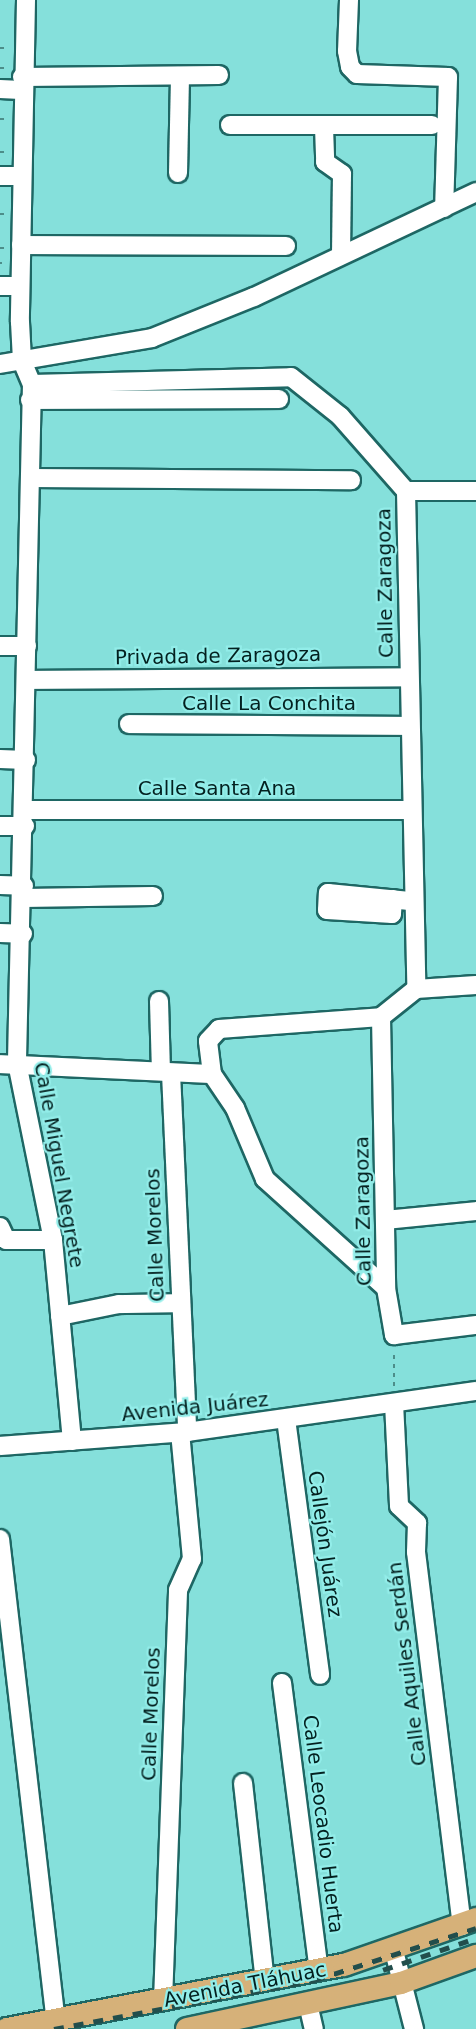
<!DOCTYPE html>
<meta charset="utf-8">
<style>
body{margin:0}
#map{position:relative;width:476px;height:2029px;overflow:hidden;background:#85e0db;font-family:"DejaVu Sans",sans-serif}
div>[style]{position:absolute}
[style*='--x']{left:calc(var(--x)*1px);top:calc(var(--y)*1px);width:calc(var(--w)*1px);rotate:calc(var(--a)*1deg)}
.path>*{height:2px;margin-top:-1px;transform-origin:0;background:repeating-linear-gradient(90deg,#4d8d89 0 4.5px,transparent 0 9px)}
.roads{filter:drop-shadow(2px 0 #1e6764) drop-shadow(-2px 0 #1e6764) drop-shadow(0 2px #1e6764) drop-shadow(0 -2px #1e6764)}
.minor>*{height:18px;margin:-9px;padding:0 9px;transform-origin:9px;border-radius:9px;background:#fff}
.major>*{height:22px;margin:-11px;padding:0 11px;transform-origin:11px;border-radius:11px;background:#d6b179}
.rail>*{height:4.5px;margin-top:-2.25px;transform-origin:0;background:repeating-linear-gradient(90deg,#224e4c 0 10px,transparent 0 20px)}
span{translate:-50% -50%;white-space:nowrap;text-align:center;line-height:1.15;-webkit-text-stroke:4.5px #92ede9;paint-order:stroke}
.street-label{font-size:20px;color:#03201f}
</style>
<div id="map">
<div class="path">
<i style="--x:0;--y:48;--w:7;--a:0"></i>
<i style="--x:0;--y:68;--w:7;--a:0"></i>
<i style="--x:0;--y:119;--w:6;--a:0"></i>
<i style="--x:0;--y:152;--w:5;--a:0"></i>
<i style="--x:0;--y:214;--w:4;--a:0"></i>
<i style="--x:0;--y:248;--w:4;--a:0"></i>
<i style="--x:0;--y:263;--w:2;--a:0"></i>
<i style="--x:394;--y:1386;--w:36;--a:-90"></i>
</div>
<div class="roads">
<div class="minor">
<i style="--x:26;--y:0;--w:322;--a:91.1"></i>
<i style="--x:20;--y:322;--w:39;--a:87"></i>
<i style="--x:22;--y:361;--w:25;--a:67"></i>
<i style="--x:32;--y:384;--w:679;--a:91.27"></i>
<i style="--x:17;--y:1063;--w:181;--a:78.5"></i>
<i style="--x:53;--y:1240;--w:202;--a:84.6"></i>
<i style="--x:349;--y:0;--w:51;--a:92.2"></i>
<i style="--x:347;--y:51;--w:16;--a:79"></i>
<i style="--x:350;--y:67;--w:10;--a:45"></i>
<i style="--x:357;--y:74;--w:91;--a:1.9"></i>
<i style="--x:448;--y:77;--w:131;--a:91.7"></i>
<i style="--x:22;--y:77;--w:197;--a:-0.6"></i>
<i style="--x:0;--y:89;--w:21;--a:3"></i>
<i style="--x:230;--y:125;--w:202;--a:0"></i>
<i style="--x:324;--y:127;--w:35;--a:88"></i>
<i style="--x:325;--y:162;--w:21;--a:35"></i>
<i style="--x:342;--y:174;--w:81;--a:90.7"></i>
<i style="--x:178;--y:173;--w:97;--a:-88.8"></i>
<i style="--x:0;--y:176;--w:20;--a:0"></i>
<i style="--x:21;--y:245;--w:265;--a:0.2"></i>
<i style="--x:0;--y:286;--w:19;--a:0"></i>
<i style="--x:0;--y:364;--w:154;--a:-9.7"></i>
<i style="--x:152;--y:338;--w:110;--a:-21.9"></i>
<i style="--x:254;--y:297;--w:246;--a:-25.3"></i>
<i style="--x:32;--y:384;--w:259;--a:-1.5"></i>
<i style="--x:291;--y:377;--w:63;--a:38.5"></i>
<i style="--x:340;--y:416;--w:100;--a:48.7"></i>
<i style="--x:406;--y:491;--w:498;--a:88.8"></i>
<i style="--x:30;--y:400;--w:249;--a:-0.2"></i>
<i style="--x:30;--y:478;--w:321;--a:0.4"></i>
<i style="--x:406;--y:491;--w:70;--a:0"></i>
<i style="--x:0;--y:646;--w:27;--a:0"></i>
<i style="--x:27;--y:680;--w:382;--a:-0.4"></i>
<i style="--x:129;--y:724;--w:280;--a:0.4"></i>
<i style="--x:0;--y:759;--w:26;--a:2"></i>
<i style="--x:25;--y:810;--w:384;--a:0"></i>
<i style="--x:0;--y:826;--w:25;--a:0"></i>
<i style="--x:0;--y:885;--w:24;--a:2"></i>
<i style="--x:23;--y:898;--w:130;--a:-0.9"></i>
<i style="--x:393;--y:899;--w:15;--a:94"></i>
<i style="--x:392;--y:914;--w:65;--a:-176.5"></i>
<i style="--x:327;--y:910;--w:17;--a:-87"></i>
<i style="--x:328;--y:893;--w:82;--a:5.6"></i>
<i style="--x:0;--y:933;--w:23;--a:2"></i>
<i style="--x:159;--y:1001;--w:70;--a:88.4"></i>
<i style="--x:381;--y:1017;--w:271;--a:88.9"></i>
<i style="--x:386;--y:1288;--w:48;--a:80.3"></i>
<i style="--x:394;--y:1335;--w:83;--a:-7"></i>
<i style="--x:0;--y:1064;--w:212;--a:2.7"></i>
<i style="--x:171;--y:1073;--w:359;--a:87.4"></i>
<i style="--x:385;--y:1220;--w:91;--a:-5.6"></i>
<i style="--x:0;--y:1227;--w:14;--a:65"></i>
<i style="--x:6;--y:1240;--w:47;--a:0"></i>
<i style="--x:386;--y:1288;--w:163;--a:-138"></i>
<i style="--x:265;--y:1179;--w:77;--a:-112.9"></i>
<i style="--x:235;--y:1108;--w:41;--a:-124.1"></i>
<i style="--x:212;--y:1074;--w:33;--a:-97"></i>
<i style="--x:208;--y:1041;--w:16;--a:-47"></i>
<i style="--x:219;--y:1029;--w:162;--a:-4.2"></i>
<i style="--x:381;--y:1017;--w:45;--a:-38.7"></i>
<i style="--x:416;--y:989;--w:60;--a:-3.8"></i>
<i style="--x:60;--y:1316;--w:60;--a:-11.5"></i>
<i style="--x:119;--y:1304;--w:62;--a:-0.9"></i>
<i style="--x:394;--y:1403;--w:103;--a:87.2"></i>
<i style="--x:399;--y:1506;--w:25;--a:43"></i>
<i style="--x:417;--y:1523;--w:29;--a:92"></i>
<i style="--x:416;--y:1552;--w:377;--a:83"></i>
<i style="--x:286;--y:1419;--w:258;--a:82.4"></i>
<i style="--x:0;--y:1446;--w:188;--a:-4.3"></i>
<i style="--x:187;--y:1432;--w:292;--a:-8.1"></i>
<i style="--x:0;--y:1539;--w:484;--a:83.4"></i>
<i style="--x:282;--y:1683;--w:289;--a:82.7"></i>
<i style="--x:243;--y:1783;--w:199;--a:83.7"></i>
<i style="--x:394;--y:1951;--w:81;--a:75.6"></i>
<i style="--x:163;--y:2001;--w:411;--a:-87.9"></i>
<i style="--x:178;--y:1590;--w:34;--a:-66"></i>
<i style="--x:192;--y:1559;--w:127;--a:-95.4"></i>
<i style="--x:308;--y:2004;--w:26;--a:77"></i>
</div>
<div class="major">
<i style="--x:7;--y:2029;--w:343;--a:-10.8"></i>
<i style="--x:344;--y:1965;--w:140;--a:-19.2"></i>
<i style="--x:187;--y:2029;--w:219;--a:-12.1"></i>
<i style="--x:401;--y:1983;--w:80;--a:-19.8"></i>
</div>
</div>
<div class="rail">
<i style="--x:383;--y:1970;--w:98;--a:-19"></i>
<i style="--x:54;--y:2029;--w:266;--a:-10.6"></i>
<i style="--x:315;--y:1980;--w:169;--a:-17.9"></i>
</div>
<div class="street-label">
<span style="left:385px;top:583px;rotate:-91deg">Calle Zaragoza</span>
<span style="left:218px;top:656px;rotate:-1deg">Privada de Zaragoza</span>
<span style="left:269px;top:703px">Calle La Conchita</span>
<span style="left:217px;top:788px">Calle Santa Ana</span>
<span style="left:59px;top:1165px;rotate:80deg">Calle Miguel Negrete</span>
<span style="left:363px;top:1211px;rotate:-91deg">Calle Zaragoza</span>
<span style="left:155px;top:1235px;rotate:-92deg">Calle Morelos</span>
<span style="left:195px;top:1407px;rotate:-6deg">Avenida Juárez</span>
<span style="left:325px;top:1544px;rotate:82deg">Callejón Juárez</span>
<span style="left:407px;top:1664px;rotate:-97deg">Calle Aquiles Serdán</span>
<span style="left:151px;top:1714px;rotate:-88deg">Calle Morelos</span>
<span style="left:323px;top:1824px;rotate:83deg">Calle Leocadio Huerta</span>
<span style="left:245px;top:1985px;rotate:-11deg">Avenida Tláhuac</span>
</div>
</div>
